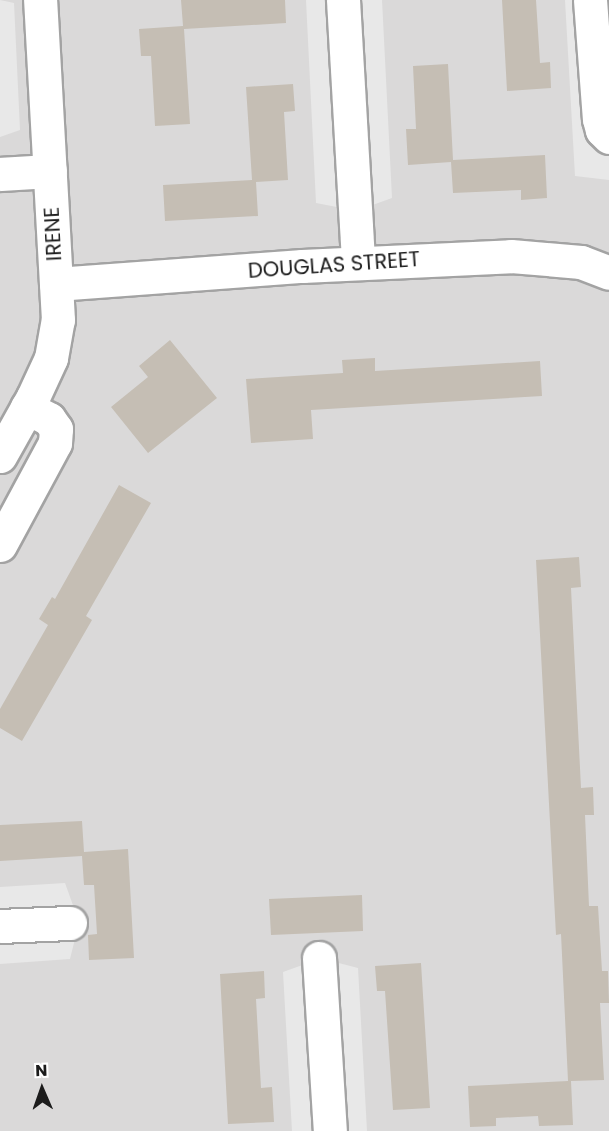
<!DOCTYPE html>
<style>
body{margin:0}
#map{position:relative;width:609px;height:1131px;overflow:hidden;background:#eeebe1;font-family:Poppins,sans-serif}
div>[style]{position:absolute}
[style*='--x']{left:calc(var(--x)*1px);top:calc(var(--y)*1px);width:calc(var(--w)*1px);rotate:calc(var(--a)*1deg)}
.residential>*{inset:0;background:#dad9d9}
.parking>*{inset:0;background:#e8e8e8}
.building>*{inset:0;background:#c5beb4}
.roads{filter:drop-shadow(2px 0 #a3a3a3) drop-shadow(-2px 0 #a3a3a3) drop-shadow(0 2px #a3a3a3) drop-shadow(0 -2px #a3a3a3)}
.minor>*{height:33px;margin:-16.5px;padding:0 16.5px;transform-origin:16.5px;border-radius:16.5px;background:#fff}
span{translate:-50% -50%;white-space:nowrap;text-align:center;line-height:1.15;-webkit-text-stroke:5px #fff;paint-order:stroke}
.street-label{font-size:21px;color:#1c1c1c}
.north{position:absolute;left:12px;top:1059px;width:60px;height:60px;-webkit-text-stroke:4px #fff;paint-order:stroke;rotate:358deg;font-size:16px;font-weight:700;line-height:24px;text-align:center;color:#1c1c1c}
.north::after{content:'';display:block;margin:auto;width:21px;height:27px;background:#1c1c1c;clip-path:polygon(50% 0,100% 100%,50% 72%,0 100%)}
</style>
<div id="map">
<div class="residential">
<i style="clip-path:polygon(0 0,609px 0,609px 1131px,0 1131px)"></i>
</div>
<div class="parking">
<i style="clip-path:polygon(0 0,14px 3px,20px 130px,0 137px)"></i>
<i style="clip-path:polygon(306px 0,382px 0,392px 198px,367px 207px,342px 208px,316px 203px)"></i>
<i style="clip-path:polygon(565px 0,609px 0,609px 180px,575px 176px)"></i>
<i style="clip-path:polygon(65px 883px,74px 908px,76px 935px,70px 959px,0 964px,0 887px)"></i>
<i style="clip-path:polygon(331px 961px,358px 968px,367px 1131px,292px 1131px,283px 972px,308px 963px)"></i>
</div>
<div class="building">
<i style="clip-path:polygon(181px 0,285px 0,286px 23px,184px 29px,190px 124px,155px 126px,151px 56px,141px 56px,139px 29px,183px 26px)"></i>
<i style="clip-path:polygon(502px 0,536px 0,540px 63px,550px 62px,551px 88px,507px 91px)"></i>
<i style="clip-path:polygon(448px 64px,453px 160px,545px 155px,547px 198px,521px 200px,521px 190px,453px 193px,451px 162px,408px 165px,406px 129px,416px 129px,413px 66px)"></i>
<i style="clip-path:polygon(293px 84px,295px 111px,284px 112px,288px 180px,256px 182px,258px 216px,165px 221px,163px 185px,252px 180px,246px 87px)"></i>
<i style="clip-path:polygon(170px 340px,217px 398px,148px 453px,111px 407px,148px 377px,139px 366px)"></i>
<i style="clip-path:polygon(375px 358px,375px 371px,540px 361px,542px 396px,311px 410px,313px 439px,251px 443px,246px 379px,343px 373px,342px 360px)"></i>
<i style="clip-path:polygon(119px 485px,151px 503px,86px 616px,92px 620px,22px 741px,0 728px,0 709px,48px 625px,39px 619px,52px 597px,55px 599px)"></i>
<i style="clip-path:polygon(579px 557px,581px 587px,571px 588px,581px 788px,593px 787px,594px 815px,585px 815px,589px 906px,598px 906px,602px 971px,608px 971px,609px 1003px,600px 1003px,604px 1080px,571px 1081px,573px 1125px,539px 1126px,538px 1116px,496px 1118px,496px 1126px,470px 1127px,468px 1086px,568px 1081px,561px 934px,556px 935px,536px 560px)"></i>
<i style="clip-path:polygon(82px 821px,84px 852px,128px 849px,134px 958px,89px 960px,88px 935px,97px 934px,94px 885px,84px 885px,82px 856px,0 861px,0 825px)"></i>
<i style="clip-path:polygon(362px 895px,363px 931px,271px 935px,269px 899px)"></i>
<i style="clip-path:polygon(421px 963px,430px 1108px,393px 1110px,385px 991px,377px 991px,375px 966px)"></i>
<i style="clip-path:polygon(264px 971px,265px 998px,256px 999px,261px 1088px,272px 1087px,274px 1122px,228px 1124px,220px 974px)"></i>
</div>
<div class="roads">
<div class="minor">
<i style="--x:343;--y:0;--w:263;--a:86.7"></i>
<i style="--x:590;--y:0;--w:119;--a:85.7"></i>
<i style="--x:599;--y:119;--w:11;--a:75"></i>
<i style="--x:602;--y:130;--w:10;--a:45"></i>
<i style="--x:0;--y:174;--w:50;--a:-3.4"></i>
<i style="--x:56;--y:284;--w:247;--a:-4.2"></i>
<i style="--x:302;--y:266;--w:209;--a:-2.7"></i>
<i style="--x:511;--y:256;--w:70;--a:4.9"></i>
<i style="--x:581;--y:262;--w:30;--a:21"></i>
<i style="--x:0;--y:456;--w:68;--a:-60.8"></i>
<i style="--x:33;--y:397;--w:43;--a:-65.2"></i>
<i style="--x:51;--y:358;--w:39;--a:-80"></i>
<i style="--x:58;--y:320;--w:321;--a:-93.2"></i>
<i style="--x:0;--y:545;--w:116;--a:-61.7"></i>
<i style="--x:55;--y:443;--w:14;--a:-86"></i>
<i style="--x:56;--y:429;--w:12;--a:-125"></i>
<i style="--x:49;--y:419;--w:25;--a:-153"></i>
<i style="--x:0;--y:926;--w:70;--a:-2.5"></i>
<i style="--x:319;--y:958;--w:173;--a:86.4"></i>
</div>
</div>
<div class="street-label">
<span style="left:53px;top:234px;rotate:-93deg">IRENE</span>
<span style="left:334px;top:265px;rotate:-4deg">DOUGLAS STREET</span>
</div>
<div class="north">N</div>
</div>
